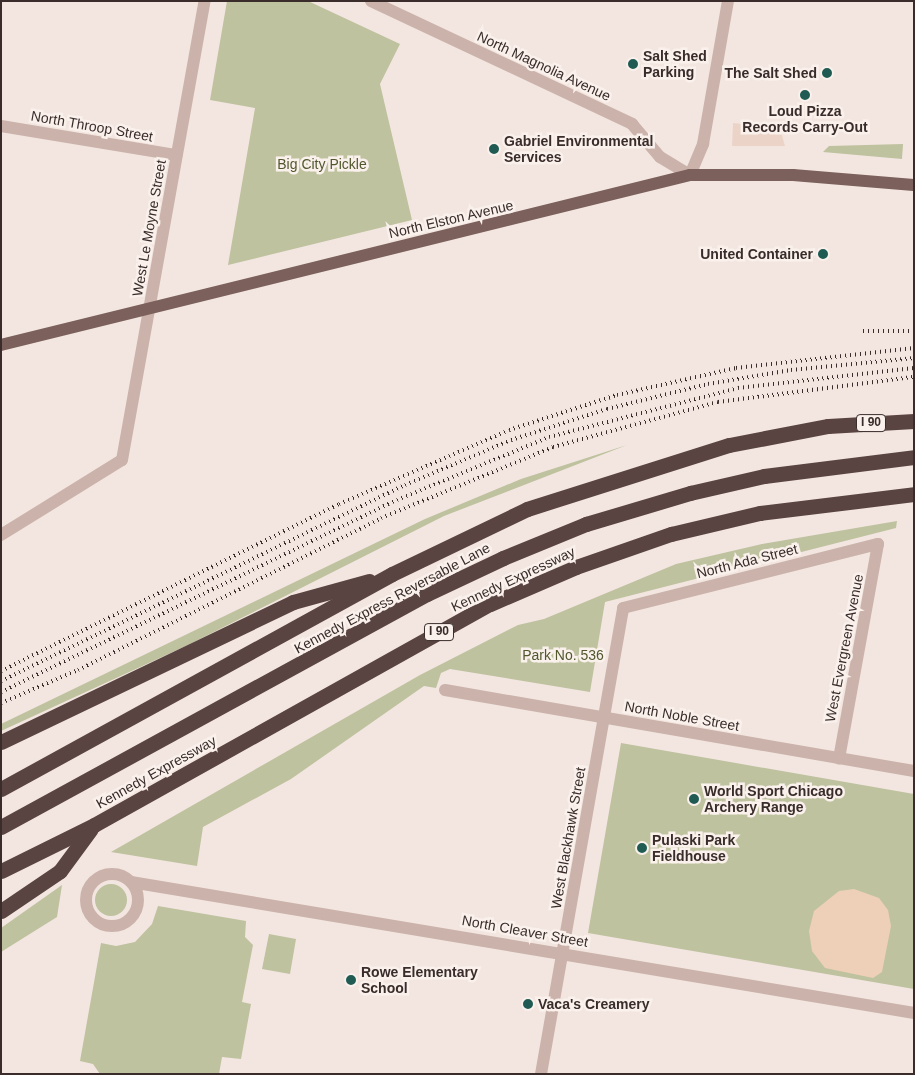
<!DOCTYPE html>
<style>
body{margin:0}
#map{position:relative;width:915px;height:1075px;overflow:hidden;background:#f3e6e0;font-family:Arial,sans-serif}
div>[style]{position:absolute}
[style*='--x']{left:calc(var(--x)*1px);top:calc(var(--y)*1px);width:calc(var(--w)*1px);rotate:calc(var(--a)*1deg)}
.green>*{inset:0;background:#bec29f}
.round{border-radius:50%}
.sand>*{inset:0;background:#edd0b7}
.plaza>*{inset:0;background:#ebd4c7}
.minor>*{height:12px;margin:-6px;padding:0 6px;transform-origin:6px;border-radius:6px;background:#cbb3ab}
.minor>.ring{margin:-6px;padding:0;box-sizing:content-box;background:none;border:12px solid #cbb3ab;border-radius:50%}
.major>*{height:12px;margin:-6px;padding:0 6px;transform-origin:6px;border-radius:6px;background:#7b605c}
.highway>*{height:15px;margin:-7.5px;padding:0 7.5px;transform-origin:7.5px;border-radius:7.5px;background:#5a4442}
.rail>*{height:4px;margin-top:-2px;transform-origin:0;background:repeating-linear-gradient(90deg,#392c2a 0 1px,transparent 0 5px)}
.dots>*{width:14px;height:14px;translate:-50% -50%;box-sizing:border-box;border:2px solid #faf1ec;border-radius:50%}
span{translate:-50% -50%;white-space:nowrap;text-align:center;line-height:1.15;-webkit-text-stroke:5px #faf1ec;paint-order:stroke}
.shield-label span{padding:1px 4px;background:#faf1ec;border:1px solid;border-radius:4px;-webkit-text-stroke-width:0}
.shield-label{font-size:12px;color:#392c2a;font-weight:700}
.poi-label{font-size:14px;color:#392c2a;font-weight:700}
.left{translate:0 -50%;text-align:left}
.right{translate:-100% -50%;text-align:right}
.street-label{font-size:14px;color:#392c2a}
.park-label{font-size:14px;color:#51582e}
.frame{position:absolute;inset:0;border:2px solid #392c2a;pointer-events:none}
</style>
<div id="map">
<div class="green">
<i style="clip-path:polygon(227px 1px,308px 1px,400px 44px,380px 84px,412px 220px,228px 265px,255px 108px,210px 100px)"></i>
<i style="clip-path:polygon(903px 144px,902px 159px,823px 152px,829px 146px)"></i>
<i style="clip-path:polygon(627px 445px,444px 516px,188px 645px,1px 731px,1px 724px,425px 519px,521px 479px)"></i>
<i style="clip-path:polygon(897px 521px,896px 528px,605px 602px,590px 692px,450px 669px,441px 673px,436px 688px,424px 686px,291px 779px,203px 827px,197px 866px,111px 852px,420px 675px,518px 625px,544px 619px,676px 564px,762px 544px)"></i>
<i style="clip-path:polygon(621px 743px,914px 794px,914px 989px,588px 933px)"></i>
<i class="round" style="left:95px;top:884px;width:32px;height:32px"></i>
<i style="clip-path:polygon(62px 885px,57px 917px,1px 952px,1px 928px)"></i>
<i style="clip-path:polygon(158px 906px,246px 921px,245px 937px,253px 945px,242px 1002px,251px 1004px,241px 1059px,222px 1057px,219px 1074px,100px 1074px,93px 1064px,80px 1061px,101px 943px,116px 946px,135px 942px,152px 924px)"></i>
<i style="clip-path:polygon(269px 934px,296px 939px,290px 974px,262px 969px)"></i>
</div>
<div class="sand">
<i style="clip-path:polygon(854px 889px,879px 898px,888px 910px,891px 926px,882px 972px,873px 978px,825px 968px,812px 951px,809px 931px,814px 911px,839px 891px)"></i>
</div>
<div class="plaza">
<i style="clip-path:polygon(733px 123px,780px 128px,785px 146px,732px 146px)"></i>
</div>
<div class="minor">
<i style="--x:371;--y:1;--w:289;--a:25.2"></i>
<i style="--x:632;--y:124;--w:43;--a:49.7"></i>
<i style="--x:660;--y:157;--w:35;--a:31"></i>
<i style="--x:690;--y:175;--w:34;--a:-67"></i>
<i style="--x:703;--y:144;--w:145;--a:-80.1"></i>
<i style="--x:1;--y:126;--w:178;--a:9.4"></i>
<i style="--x:1;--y:535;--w:142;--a:-31.8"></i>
<i style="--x:122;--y:460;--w:466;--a:-79.8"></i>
<i style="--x:445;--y:690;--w:476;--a:9.8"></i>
<i class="ring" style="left:86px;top:874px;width:40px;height:40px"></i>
<i style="--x:131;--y:882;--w:794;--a:9.5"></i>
<i style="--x:541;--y:1074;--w:473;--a:-80"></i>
<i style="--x:623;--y:608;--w:263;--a:-14.1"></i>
<i style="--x:878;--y:544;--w:218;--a:100.3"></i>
</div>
<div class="major">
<i style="--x:1;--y:345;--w:710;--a:-13.86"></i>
<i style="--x:690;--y:175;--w:103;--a:0"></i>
<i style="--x:793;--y:175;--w:121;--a:4.7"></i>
</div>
<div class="highway">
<i style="--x:1;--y:742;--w:324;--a:-25.6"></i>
<i style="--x:293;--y:602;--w:79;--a:-15.4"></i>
<i style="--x:1;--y:789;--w:446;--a:-28.8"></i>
<i style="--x:392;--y:574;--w:150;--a:-25.7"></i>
<i style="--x:527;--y:509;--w:212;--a:-17.6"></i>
<i style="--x:729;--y:445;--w:101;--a:-10.9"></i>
<i style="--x:828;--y:426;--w:86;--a:-3.3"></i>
<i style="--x:1;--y:827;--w:486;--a:-28.7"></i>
<i style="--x:427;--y:594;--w:84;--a:-25.3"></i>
<i style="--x:503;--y:558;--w:90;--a:-22.3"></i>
<i style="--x:586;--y:524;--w:109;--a:-16.6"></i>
<i style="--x:690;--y:493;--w:76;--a:-12.9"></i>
<i style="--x:764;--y:476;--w:151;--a:-7.2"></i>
<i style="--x:1;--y:871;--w:104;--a:-26.3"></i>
<i style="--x:94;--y:825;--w:453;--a:-29.2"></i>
<i style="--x:490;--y:604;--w:94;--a:-23.3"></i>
<i style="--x:576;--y:567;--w:101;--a:-19.2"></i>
<i style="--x:671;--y:534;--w:91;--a:-13.3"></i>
<i style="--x:760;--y:513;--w:155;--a:-7"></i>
<i style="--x:1;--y:911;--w:71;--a:-34.1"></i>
<i style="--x:60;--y:871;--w:52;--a:-53.6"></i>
</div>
<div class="rail">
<i style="--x:863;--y:331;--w:51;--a:0"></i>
<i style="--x:1;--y:671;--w:377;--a:-26.3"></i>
<i style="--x:339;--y:504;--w:185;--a:-23.5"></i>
<i style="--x:509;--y:430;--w:114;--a:-18"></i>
<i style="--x:617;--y:395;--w:122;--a:-12.8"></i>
<i style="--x:736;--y:368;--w:179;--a:-6.4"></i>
<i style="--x:1;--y:681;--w:449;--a:-25.9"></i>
<i style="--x:405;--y:485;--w:115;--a:-23"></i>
<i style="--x:511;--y:440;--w:101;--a:-17.9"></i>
<i style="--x:607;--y:409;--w:104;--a:-13.9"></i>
<i style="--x:708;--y:384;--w:84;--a:-9.6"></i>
<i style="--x:791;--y:370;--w:124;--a:-5.6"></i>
<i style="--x:1;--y:692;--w:440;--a:-25.9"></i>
<i style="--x:397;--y:500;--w:165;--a:-22.5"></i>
<i style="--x:549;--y:437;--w:195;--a:-14.5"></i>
<i style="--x:738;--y:388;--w:177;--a:-6.5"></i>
<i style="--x:1;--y:703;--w:84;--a:-23.2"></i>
<i style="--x:78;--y:670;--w:339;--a:-26.6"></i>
<i style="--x:381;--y:518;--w:186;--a:-22.4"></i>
<i style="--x:553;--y:447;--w:171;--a:-15.3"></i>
<i style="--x:718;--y:402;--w:198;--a:-7.3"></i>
</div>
<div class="dots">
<i style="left:633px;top:64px;background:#205b53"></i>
<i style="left:827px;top:73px;background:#205b53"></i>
<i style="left:805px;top:95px;background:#205b53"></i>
<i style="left:494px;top:149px;background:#205b53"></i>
<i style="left:823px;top:254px;background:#205b53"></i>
<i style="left:694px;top:799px;background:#205b53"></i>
<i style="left:642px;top:848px;background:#205b53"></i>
<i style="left:351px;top:980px;background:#205b53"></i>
<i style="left:528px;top:1004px;background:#205b53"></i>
</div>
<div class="shield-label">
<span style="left:871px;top:423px">I 90</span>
<span style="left:439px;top:632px">I 90</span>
</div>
<div class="poi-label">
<span class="left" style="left:643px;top:64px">Salt Shed<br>Parking</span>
<span class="right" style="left:817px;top:73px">The Salt Shed</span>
<span style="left:805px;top:119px">Loud Pizza<br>Records Carry-Out</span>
<span class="left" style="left:504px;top:149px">Gabriel Environmental<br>Services</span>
<span class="right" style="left:813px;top:254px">United Container</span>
<span class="left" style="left:704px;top:799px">World Sport Chicago<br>Archery Range</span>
<span class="left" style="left:652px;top:848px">Pulaski Park<br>Fieldhouse</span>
<span class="left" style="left:361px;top:980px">Rowe Elementary<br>School</span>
<span class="left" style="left:538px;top:1004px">Vaca's Creamery</span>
</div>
<div class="street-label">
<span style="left:544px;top:66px;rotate:25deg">North Magnolia Avenue</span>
<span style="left:92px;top:126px;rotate:10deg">North Throop Street</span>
<span style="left:451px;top:219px;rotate:-13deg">North Elston Avenue</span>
<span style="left:149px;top:228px;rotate:-80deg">West Le Moyne Street</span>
<span style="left:747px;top:561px;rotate:-14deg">North Ada Street</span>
<span style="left:513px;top:579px;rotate:-25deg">Kennedy Expressway</span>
<span style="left:392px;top:598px;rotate:-28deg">Kennedy Express Reversable Lane</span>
<span style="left:844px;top:648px;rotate:-79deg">West Evergreen Avenue</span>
<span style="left:682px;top:716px;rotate:10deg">North Noble Street</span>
<span style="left:156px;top:772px;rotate:-29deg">Kennedy Expressway</span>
<span style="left:568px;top:838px;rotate:-80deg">West Blackhawk Street</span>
<span style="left:525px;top:931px;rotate:10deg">North Cleaver Street</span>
</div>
<div class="park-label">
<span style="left:322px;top:164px">Big City Pickle</span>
<span style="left:563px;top:655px">Park No. 536</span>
</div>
<div class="frame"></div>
</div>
